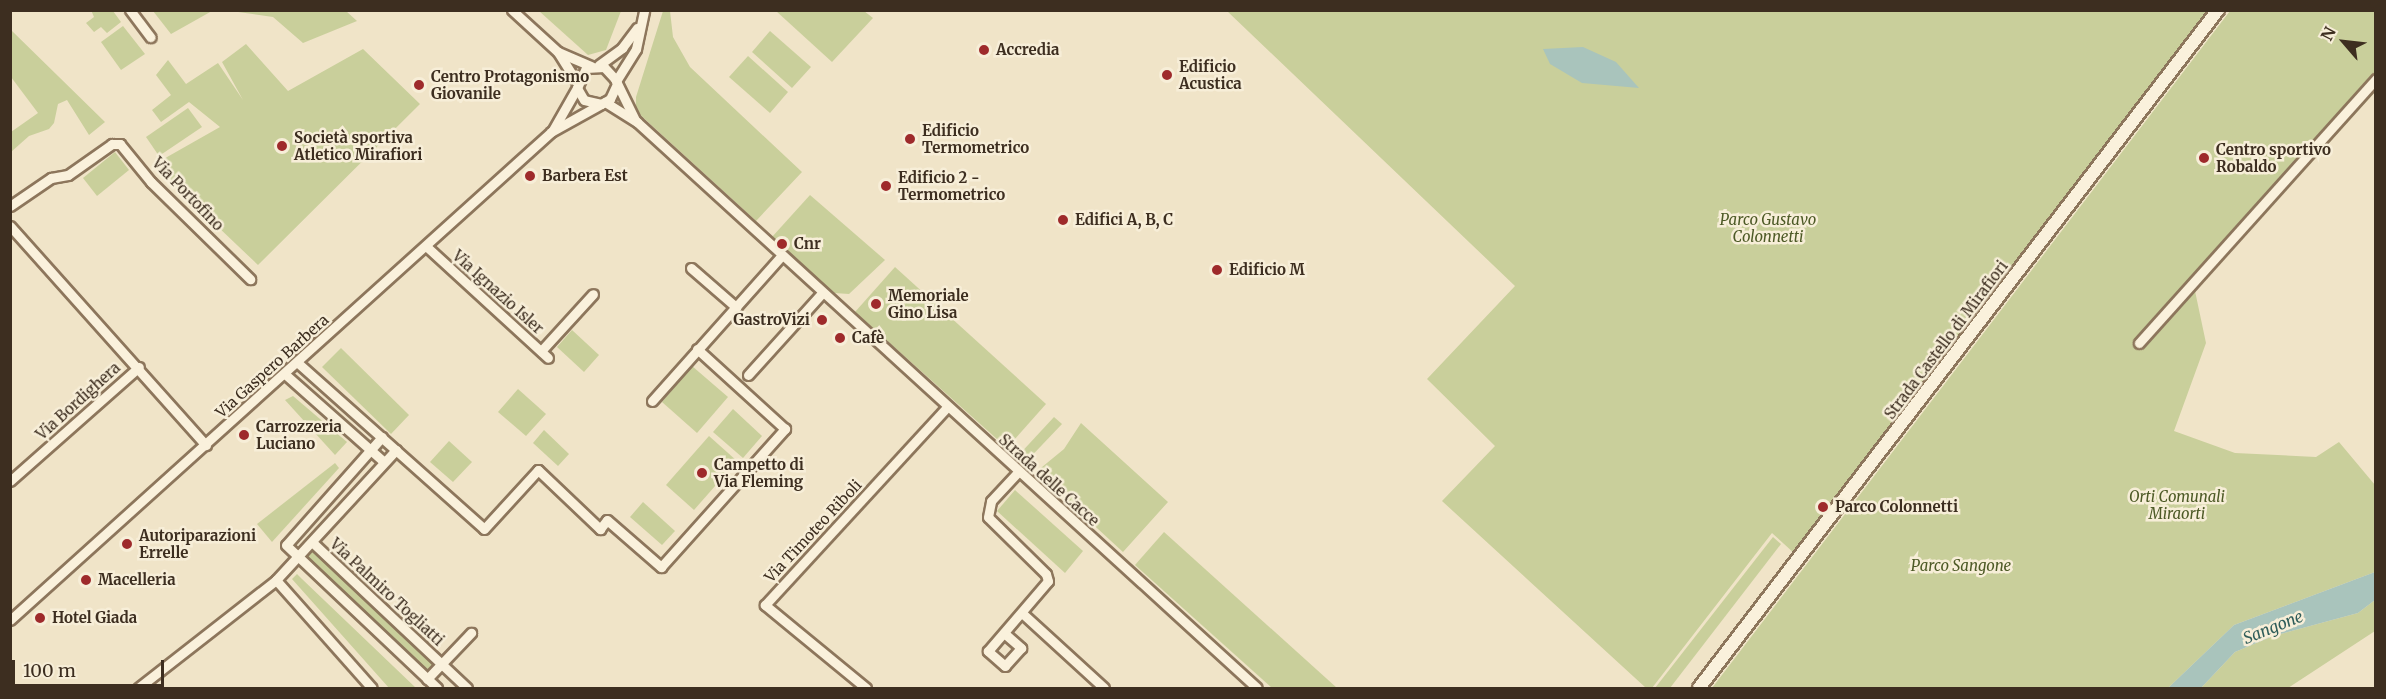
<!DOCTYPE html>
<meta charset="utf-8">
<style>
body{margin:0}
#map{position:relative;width:2386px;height:699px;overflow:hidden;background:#f0e4c8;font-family:Merriweather,serif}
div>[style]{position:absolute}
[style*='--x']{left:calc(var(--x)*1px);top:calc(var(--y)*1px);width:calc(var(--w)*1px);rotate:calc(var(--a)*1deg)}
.green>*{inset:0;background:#c9cf9b}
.water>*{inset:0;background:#a9c4bc}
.roads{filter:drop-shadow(2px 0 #8d765c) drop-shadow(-2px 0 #8d765c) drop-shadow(0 2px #8d765c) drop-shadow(0 -2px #8d765c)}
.minor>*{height:9px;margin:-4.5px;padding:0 4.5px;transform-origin:4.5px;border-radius:4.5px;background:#faf1dc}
.tertiary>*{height:12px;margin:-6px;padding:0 6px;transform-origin:6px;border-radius:6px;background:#faf1dc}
.dots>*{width:16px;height:16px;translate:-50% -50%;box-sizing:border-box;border:3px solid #f7eed8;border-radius:50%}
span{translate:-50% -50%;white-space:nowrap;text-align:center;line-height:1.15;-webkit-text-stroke:5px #f7eed8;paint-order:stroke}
.poi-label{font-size:15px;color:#3d2e20;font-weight:700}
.left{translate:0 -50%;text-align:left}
.right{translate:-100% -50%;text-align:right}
.street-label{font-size:15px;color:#3d2e20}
.park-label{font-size:15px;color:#4d5a26;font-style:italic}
.water-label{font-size:16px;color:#2f5d5a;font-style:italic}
.frame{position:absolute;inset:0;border:12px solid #3d2e20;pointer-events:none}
.north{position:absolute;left:2314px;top:12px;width:60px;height:60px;-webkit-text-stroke:4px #f7eed8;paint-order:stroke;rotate:298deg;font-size:16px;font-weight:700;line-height:24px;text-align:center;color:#3d2e20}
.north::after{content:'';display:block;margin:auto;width:21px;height:27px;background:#3d2e20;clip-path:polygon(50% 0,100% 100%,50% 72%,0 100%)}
.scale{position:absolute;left:12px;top:660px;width:152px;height:27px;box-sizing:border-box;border:3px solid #3d2e20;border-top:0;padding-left:8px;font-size:18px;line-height:21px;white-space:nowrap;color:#3d2e20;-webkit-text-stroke:4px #f7eed8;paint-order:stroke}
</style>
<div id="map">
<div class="green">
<i style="clip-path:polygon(91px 10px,113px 11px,121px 22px,107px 33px,101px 27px,94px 32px,86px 23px,94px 17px)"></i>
<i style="clip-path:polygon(153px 11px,212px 11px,171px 34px)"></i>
<i style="clip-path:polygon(231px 11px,346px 11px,357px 21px,303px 43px,273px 17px)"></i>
<i style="clip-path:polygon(539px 11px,621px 11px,606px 50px,588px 55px)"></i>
<i style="clip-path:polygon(663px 11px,670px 11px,673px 37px,690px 67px,802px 172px,756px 221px,636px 111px,636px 97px)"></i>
<i style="clip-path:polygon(776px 11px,864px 11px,873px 18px,832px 62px)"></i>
<i style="clip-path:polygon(1227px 11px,2208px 11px,1795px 554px,1772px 533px,1652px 688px,1646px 688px,1442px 501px,1495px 446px,1427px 379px,1515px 286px)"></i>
<i style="clip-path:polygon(2230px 11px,2375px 11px,2375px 92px,2195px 291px,2206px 343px,2174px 431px,2235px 453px,2316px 457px,2339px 442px,2375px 485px,2375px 572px,2234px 625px,2168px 688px,1712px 688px)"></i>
<i style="clip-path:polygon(123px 26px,145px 54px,121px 70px,101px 42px)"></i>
<i style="clip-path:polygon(11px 30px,105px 122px,89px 135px,67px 100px,58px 104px,54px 123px,49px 129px,29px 136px,11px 152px,11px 132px,38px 113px,11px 77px)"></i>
<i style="clip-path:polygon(770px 31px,811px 67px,792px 88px,752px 52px)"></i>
<i style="clip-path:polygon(246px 44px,288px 91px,363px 49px,420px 104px,258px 265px,153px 165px,220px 127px,189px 102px,161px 122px,152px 110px,171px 95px,156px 75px,168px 60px,186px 84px,218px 63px,243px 100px,222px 62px)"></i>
<i style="clip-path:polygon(748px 56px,788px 92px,770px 113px,729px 77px)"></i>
<i style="clip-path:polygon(188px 108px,202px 127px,159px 156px,146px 137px)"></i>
<i style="clip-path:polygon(115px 152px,129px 170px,97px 196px,83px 178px)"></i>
<i style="clip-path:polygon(810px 195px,885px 260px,849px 294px,834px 293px,772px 237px)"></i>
<i style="clip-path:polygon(895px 267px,1046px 404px,1007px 448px,855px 312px)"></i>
<i style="clip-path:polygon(572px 330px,599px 355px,584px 372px,557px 347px)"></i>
<i style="clip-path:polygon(341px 348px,409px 415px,391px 434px,322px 367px)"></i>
<i style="clip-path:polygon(692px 366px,728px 397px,697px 433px,662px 402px)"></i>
<i style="clip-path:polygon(518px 389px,546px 414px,526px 436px,498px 412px)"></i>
<i style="clip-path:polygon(293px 396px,347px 442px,335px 455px,285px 400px)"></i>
<i style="clip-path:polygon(733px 409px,762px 436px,743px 458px,713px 432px)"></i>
<i style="clip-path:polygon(1054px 417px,1062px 424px,1022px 466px,1015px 459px)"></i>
<i style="clip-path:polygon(1081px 423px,1168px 502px,1123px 552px,1036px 472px,1064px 449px)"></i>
<i style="clip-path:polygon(544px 430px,569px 454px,558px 466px,533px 443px)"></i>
<i style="clip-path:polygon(709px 436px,737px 461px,694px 510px,666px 485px)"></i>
<i style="clip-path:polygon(449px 441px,472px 462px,453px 482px,430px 462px)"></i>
<i style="clip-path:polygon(335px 463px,339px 468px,272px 542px,257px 524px)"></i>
<i style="clip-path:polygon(1015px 490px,1083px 551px,1065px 573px,997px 511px)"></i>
<i style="clip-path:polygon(643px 502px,675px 531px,662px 545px,630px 517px)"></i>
<i style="clip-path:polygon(1164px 532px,1337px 688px,1272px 688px,1135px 565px)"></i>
<i style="clip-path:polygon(1773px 537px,1781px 544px,1670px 688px,1655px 688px)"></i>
<i style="clip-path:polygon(311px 549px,324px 561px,433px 664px,427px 670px,306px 555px)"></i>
<i style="clip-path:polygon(297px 574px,302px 579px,416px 688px,389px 688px,292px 579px)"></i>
<i style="clip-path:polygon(2375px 600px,2375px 631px,2288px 688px,2201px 688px,2235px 652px,2273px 636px,2358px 613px)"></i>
</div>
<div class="water">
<i style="clip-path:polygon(1583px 47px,1616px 62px,1639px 88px,1582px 83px,1550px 64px,1543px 49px)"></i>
<i style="clip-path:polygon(2375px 572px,2375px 600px,2358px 613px,2273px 636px,2235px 652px,2201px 688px,2168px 688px,2234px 625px)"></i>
</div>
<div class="roads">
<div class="minor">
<i style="--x:130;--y:10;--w:34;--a:53"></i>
<i style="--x:512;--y:10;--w:62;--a:42.4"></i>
<i style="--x:558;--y:52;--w:36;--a:58"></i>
<i style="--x:558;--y:52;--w:36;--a:23"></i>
<i style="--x:599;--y:65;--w:29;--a:-36"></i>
<i style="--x:622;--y:48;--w:25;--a:-53"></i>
<i style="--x:616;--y:81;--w:38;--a:-58"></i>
<i style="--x:636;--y:49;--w:40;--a:-78"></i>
<i style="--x:617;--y:84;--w:17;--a:115"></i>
<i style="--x:610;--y:99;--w:10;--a:151"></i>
<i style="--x:601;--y:104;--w:17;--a:-167"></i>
<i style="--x:584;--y:100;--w:14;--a:-120"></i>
<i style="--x:577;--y:88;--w:22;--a:-66"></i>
<i style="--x:586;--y:68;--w:18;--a:-3"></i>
<i style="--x:604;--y:67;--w:16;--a:47"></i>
<i style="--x:615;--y:79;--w:46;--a:64"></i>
<i style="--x:605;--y:102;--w:38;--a:32"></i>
<i style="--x:637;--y:122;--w:839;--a:42.39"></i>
<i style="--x:553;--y:130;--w:48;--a:-60.3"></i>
<i style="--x:10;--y:206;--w:50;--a:-34.3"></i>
<i style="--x:51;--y:178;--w:17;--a:-10"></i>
<i style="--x:68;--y:175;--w:54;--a:-35.2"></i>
<i style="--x:112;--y:144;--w:8;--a:0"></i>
<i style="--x:120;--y:144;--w:49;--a:50.8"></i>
<i style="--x:151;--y:182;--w:139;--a:44.4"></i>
<i style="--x:10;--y:226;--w:294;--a:48.2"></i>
<i style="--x:427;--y:247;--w:164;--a:42.5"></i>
<i style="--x:691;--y:268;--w:60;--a:40.9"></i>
<i style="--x:2139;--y:343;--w:355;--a:-48.1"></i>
<i style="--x:541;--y:351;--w:77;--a:-47.6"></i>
<i style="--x:298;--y:363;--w:249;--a:41.7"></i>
<i style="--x:484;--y:529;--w:80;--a:-47.5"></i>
<i style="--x:538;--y:470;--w:86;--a:43.6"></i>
<i style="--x:600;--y:529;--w:11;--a:-52"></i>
<i style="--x:607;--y:520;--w:72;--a:41"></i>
<i style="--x:661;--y:567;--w:186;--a:-48.1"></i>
<i style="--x:785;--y:429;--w:119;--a:-137.7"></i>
<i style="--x:286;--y:375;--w:131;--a:41.6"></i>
<i style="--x:748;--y:375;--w:110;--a:-47.9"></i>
<i style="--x:652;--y:401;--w:194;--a:-48.3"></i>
<i style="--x:382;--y:437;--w:144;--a:131.6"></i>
<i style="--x:286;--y:545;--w:208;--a:43.4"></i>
<i style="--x:10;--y:481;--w:172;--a:-41.5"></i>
<i style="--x:312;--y:542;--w:213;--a:43.3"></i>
<i style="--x:276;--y:580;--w:144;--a:48.4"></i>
<i style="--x:1022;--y:613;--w:111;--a:42.4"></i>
<i style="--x:10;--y:620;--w:729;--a:-42.05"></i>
<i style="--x:551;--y:132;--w:57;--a:-29.2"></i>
<i style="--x:1004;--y:633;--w:23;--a:41"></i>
<i style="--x:1021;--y:648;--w:24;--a:132"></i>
<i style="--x:1005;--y:666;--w:23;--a:-139"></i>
<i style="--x:988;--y:651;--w:92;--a:-49.4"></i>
<i style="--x:1048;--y:581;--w:7;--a:-106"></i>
<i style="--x:1046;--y:574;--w:81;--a:-135.5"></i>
<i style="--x:988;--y:517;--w:16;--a:-79"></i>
<i style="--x:991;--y:501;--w:40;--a:-47"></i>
<i style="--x:427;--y:679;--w:64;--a:-46.3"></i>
<i style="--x:138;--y:688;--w:175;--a:-38"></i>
<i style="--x:276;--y:580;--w:177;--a:-47.3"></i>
<i style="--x:866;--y:688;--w:131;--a:-140.6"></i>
<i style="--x:765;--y:605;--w:269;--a:-47.4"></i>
</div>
<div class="tertiary">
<i style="--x:1699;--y:688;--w:854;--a:-52.57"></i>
</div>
</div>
<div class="dots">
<i style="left:984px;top:50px;background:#9e2a2b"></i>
<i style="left:1167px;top:75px;background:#9e2a2b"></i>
<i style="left:419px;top:85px;background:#9e2a2b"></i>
<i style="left:910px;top:139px;background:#9e2a2b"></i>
<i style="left:282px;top:146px;background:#9e2a2b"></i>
<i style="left:2204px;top:158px;background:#9e2a2b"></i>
<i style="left:530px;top:176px;background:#9e2a2b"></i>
<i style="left:886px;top:186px;background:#9e2a2b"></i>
<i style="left:1063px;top:220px;background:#9e2a2b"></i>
<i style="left:782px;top:244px;background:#9e2a2b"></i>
<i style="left:1217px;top:270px;background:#9e2a2b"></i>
<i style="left:876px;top:304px;background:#9e2a2b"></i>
<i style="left:822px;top:320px;background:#9e2a2b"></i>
<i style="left:840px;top:338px;background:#9e2a2b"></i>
<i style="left:244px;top:435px;background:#9e2a2b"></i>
<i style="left:702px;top:473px;background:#9e2a2b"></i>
<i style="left:1823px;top:507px;background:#9e2a2b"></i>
<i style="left:127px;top:544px;background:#9e2a2b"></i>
<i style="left:86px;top:580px;background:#9e2a2b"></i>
<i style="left:40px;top:618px;background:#9e2a2b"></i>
</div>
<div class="poi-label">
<span class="left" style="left:996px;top:50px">Accredia</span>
<span class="left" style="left:1179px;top:75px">Edificio<br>Acustica</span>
<span class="left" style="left:431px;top:85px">Centro Protagonismo<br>Giovanile</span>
<span class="left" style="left:922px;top:139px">Edificio<br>Termometrico</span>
<span class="left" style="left:294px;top:146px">Società sportiva<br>Atletico Mirafiori</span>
<span class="left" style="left:2216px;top:158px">Centro sportivo<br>Robaldo</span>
<span class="left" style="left:542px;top:176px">Barbera Est</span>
<span class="left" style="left:898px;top:186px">Edificio 2 -<br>Termometrico</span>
<span class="left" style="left:1075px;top:220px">Edifici A, B, C</span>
<span class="left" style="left:794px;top:244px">Cnr</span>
<span class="left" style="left:1229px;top:270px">Edificio M</span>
<span class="left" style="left:888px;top:304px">Memoriale<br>Gino Lisa</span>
<span class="right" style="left:810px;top:320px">GastroVizi</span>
<span class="left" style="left:852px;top:338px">Cafè</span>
<span class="left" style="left:256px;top:435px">Carrozzeria<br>Luciano</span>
<span class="left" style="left:714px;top:473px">Campetto di<br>Via Fleming</span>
<span class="left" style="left:1835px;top:507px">Parco Colonnetti</span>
<span class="left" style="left:139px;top:544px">Autoriparazioni<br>Errelle</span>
<span class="left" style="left:98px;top:580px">Macelleria</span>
<span class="left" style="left:52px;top:618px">Hotel Giada</span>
</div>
<div class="street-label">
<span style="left:188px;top:194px;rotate:46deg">Via Portofino</span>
<span style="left:498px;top:292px;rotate:42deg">Via Ignazio Isler</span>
<span style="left:1946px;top:340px;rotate:-53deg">Strada Castello di Mirafiori</span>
<span style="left:272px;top:366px;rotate:-42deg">Via Gaspero Barbera</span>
<span style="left:78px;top:401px;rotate:-42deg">Via Bordighera</span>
<span style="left:1049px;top:480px;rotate:42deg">Strada delle Cacce</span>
<span style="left:813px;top:531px;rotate:-47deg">Via Timoteo Riboli</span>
<span style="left:387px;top:592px;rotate:43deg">Via Palmiro Togliatti</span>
</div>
<div class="park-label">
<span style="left:1768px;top:228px">Parco Gustavo<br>Colonnetti</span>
<span style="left:2177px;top:505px">Orti Comunali<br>Miraorti</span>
<span style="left:1961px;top:566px">Parco Sangone</span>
</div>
<div class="water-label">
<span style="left:2273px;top:627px;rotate:-22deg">Sangone</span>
</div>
<div class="frame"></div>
<div class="north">N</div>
<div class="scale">100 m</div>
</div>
